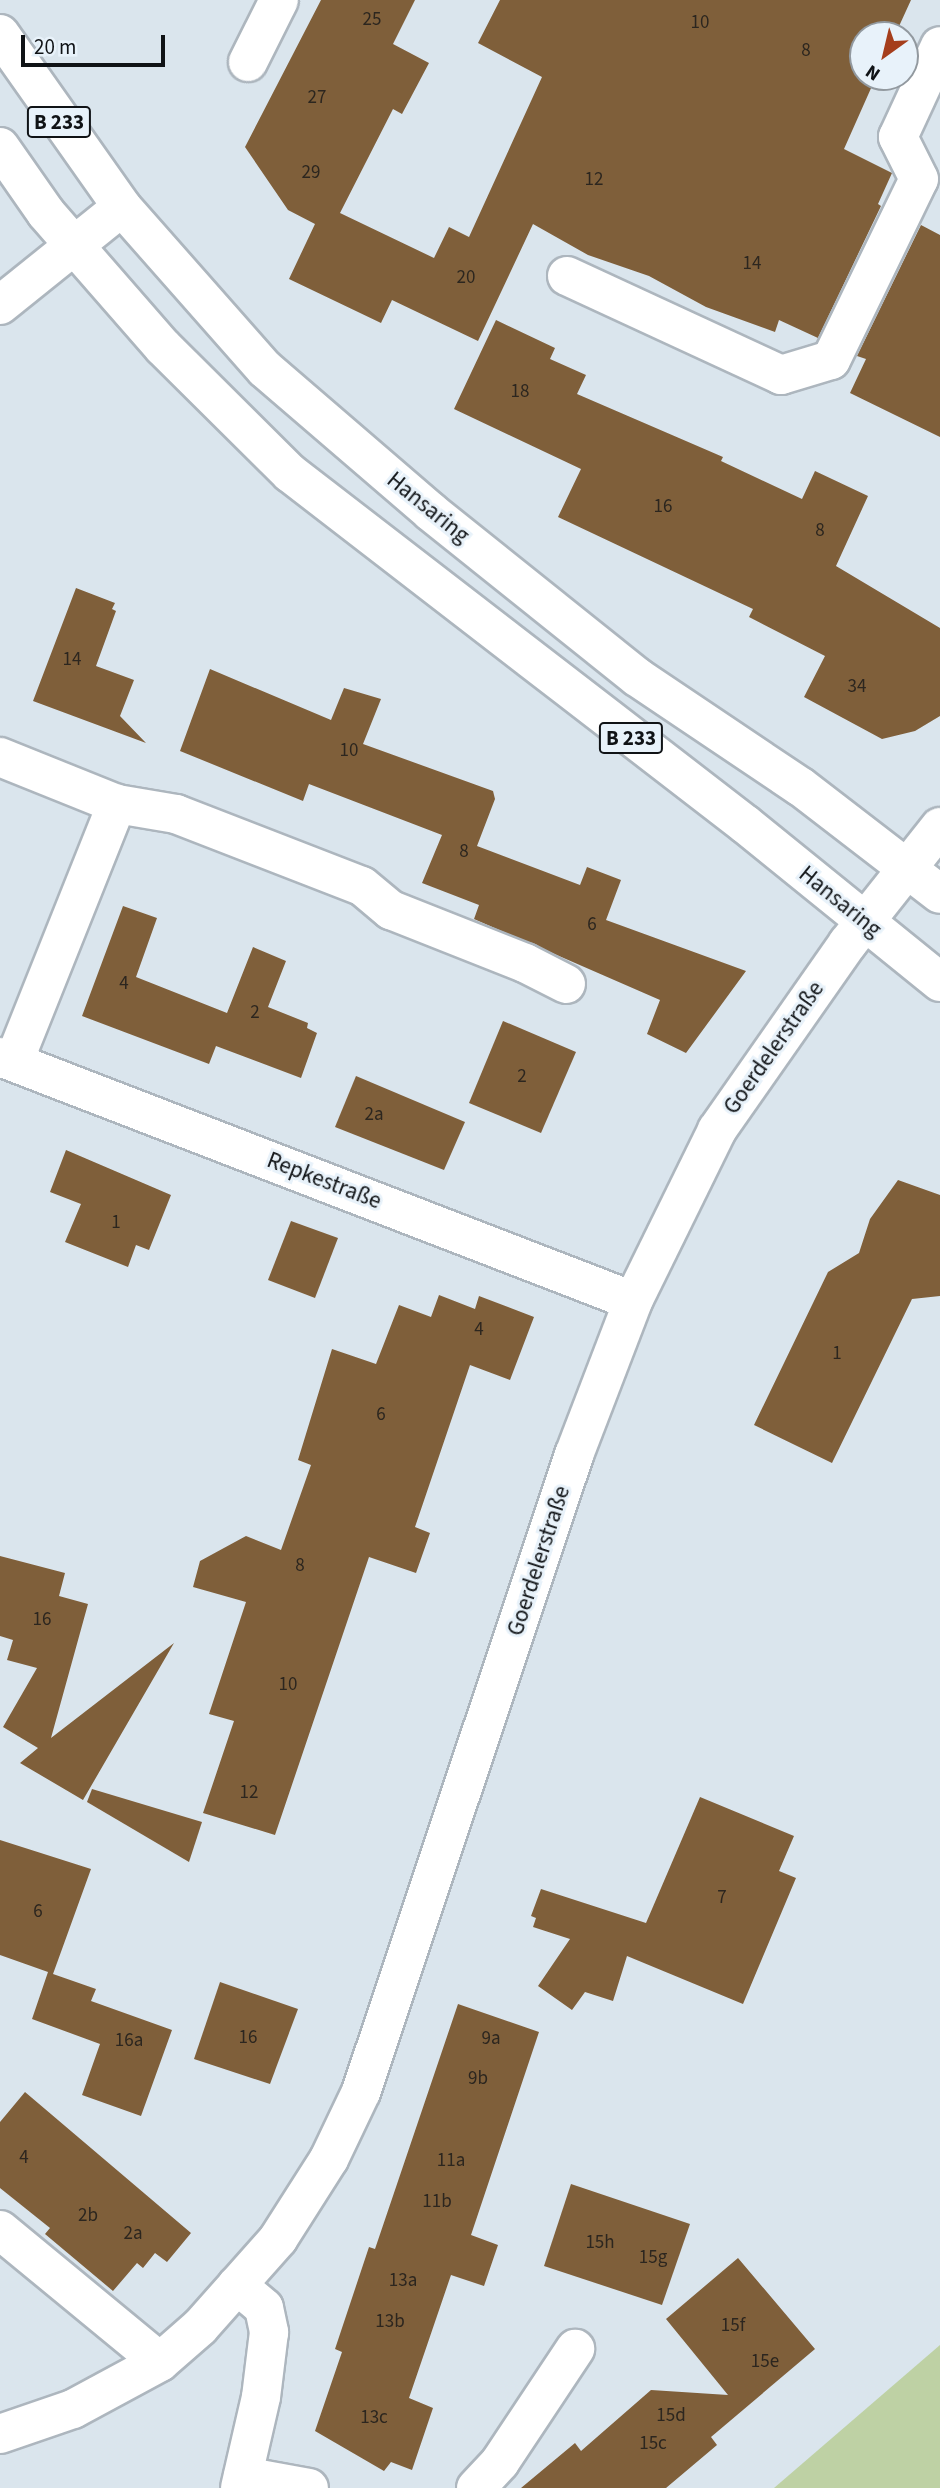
<!DOCTYPE html>
<meta charset="utf-8">
<style>
body{margin:0}
#map{position:relative;width:940px;height:2488px;overflow:hidden;background:#dae5ed;font-family:"Source Sans 3",sans-serif}
div>[style]{position:absolute}
[style*='--x']{left:calc(var(--x)*1px);top:calc(var(--y)*1px);width:calc(var(--w)*1px);rotate:calc(var(--a)*1deg)}
.green>*{inset:0;background:#bed1a4}
.building>*{inset:0;background:#7f5f3a}
.roads{filter:drop-shadow(2px 0 #adb6be) drop-shadow(-2px 0 #adb6be) drop-shadow(0 2px #adb6be) drop-shadow(0 -2px #adb6be)}
.minor>*{height:38px;margin:-19px;padding:0 19px;transform-origin:19px;border-radius:19px;background:#fff}
.major>*{height:38px;margin:-19px;padding:0 19px;transform-origin:19px;border-radius:19px;background:#fff}
span{translate:-50% -50%;white-space:nowrap;text-align:center;line-height:1.15;-webkit-text-stroke:6px #e8f2fa;paint-order:stroke}
.number-label{font-size:19px;color:#2c261f}
.number-label span{-webkit-text-stroke-width:0}
.shield-label span{padding:2px 5px;background:#e8f2fa;border:2px solid;border-radius:5px;-webkit-text-stroke-width:0}
.shield-label{font-size:21px;color:#101316;font-weight:700}
.street-label{font-size:23px;color:#101316}
.north{position:absolute;left:849px;top:21px;width:70px;height:70px;box-sizing:border-box;background:#e8f2fa;border:2px solid #92999f;border-radius:50%;rotate:214deg;font-size:19px;font-weight:700;line-height:28px;text-align:center;color:#101316}
.north::after{content:'';display:block;margin:auto;width:24px;height:32px;background:#a53e1c;clip-path:polygon(50% 0,100% 100%,50% 72%,0 100%)}
.scale{position:absolute;left:21px;top:35px;width:144px;height:32px;box-sizing:border-box;border:4px solid #101316;border-top:0;padding-left:9px;font-size:21px;line-height:24px;white-space:nowrap;color:#101316;-webkit-text-stroke:5px #e8f2fa;paint-order:stroke}
</style>
<div id="map">
<div class="green">
<i style="clip-path:polygon(940px 2345px,940px 2488px,774px 2488px)"></i>
</div>
<div class="building">
<i style="clip-path:polygon(321px 0,415px 0,393px 44px,429px 63px,402px 114px,393px 109px,340px 213px,434px 258px,449px 227px,469px 237px,542px 77px,478px 43px,500px 0,911px 0,895px 35px,863px 35px,863px 77px,876px 77px,844px 149px,892px 173px,878px 204px,881px 206px,818px 338px,779px 320px,775px 332px,706px 307px,649px 276px,588px 255px,533px 224px,478px 341px,392px 300px,381px 323px,289px 279px,315px 224px,288px 210px,245px 147px)"></i>
<i style="clip-path:polygon(921px 225px,940px 235px,940px 437px,850px 393px,866px 359px,857px 356px)"></i>
<i style="clip-path:polygon(496px 320px,555px 348px,550px 359px,586px 375px,577px 394px,723px 457px,721px 461px,802px 499px,815px 471px,868px 496px,836px 566px,940px 628px,940px 716px,915px 731px,882px 739px,804px 697px,825px 656px,749px 617px,753px 609px,558px 517px,581px 469px,454px 409px)"></i>
<i style="clip-path:polygon(76px 588px,115px 603px,112px 609px,116px 611px,96px 666px,134px 680px,120px 716px,146px 743px,33px 701px)"></i>
<i style="clip-path:polygon(210px 669px,331px 720px,344px 688px,381px 699px,363px 744px,493px 791px,495px 799px,477px 846px,580px 885px,587px 867px,621px 880px,606px 920px,746px 971px,686px 1053px,647px 1034px,660px 1000px,474px 919px,479px 905px,422px 883px,442px 835px,309px 784px,303px 801px,180px 751px)"></i>
<i style="clip-path:polygon(123px 906px,157px 918px,136px 977px,227px 1013px,253px 947px,286px 961px,268px 1007px,308px 1023px,307px 1028px,317px 1033px,301px 1078px,216px 1046px,209px 1064px,82px 1016px)"></i>
<i style="clip-path:polygon(503px 1021px,576px 1052px,541px 1133px,469px 1103px)"></i>
<i style="clip-path:polygon(356px 1076px,465px 1122px,444px 1170px,335px 1127px)"></i>
<i style="clip-path:polygon(66px 1150px,171px 1195px,149px 1250px,136px 1245px,128px 1267px,65px 1242px,81px 1204px,50px 1192px)"></i>
<i style="clip-path:polygon(898px 1180px,940px 1195px,940px 1296px,912px 1299px,832px 1463px,754px 1425px,828px 1272px,859px 1253px,870px 1219px)"></i>
<i style="clip-path:polygon(291px 1221px,338px 1238px,315px 1298px,268px 1280px)"></i>
<i style="clip-path:polygon(439px 1295px,475px 1309px,479px 1296px,534px 1317px,510px 1380px,470px 1365px,415px 1527px,430px 1533px,416px 1573px,369px 1557px,275px 1835px,203px 1813px,234px 1721px,209px 1714px,246px 1602px,193px 1587px,200px 1561px,246px 1536px,281px 1550px,311px 1465px,298px 1460px,332px 1349px,376px 1364px,399px 1305px,431px 1317px)"></i>
<i style="clip-path:polygon(0 1556px,65px 1573px,59px 1596px,88px 1604px,51px 1738px,174px 1643px,83px 1800px,20px 1763px,38px 1748px,3px 1727px,37px 1668px,7px 1660px,13px 1640px,0 1636px)"></i>
<i style="clip-path:polygon(92px 1789px,202px 1822px,189px 1862px,87px 1802px)"></i>
<i style="clip-path:polygon(700px 1797px,794px 1836px,779px 1871px,796px 1878px,743px 2004px,627px 1956px,613px 2001px,585px 1992px,572px 2010px,538px 1986px,570px 1939px,533px 1927px,536px 1918px,531px 1916px,541px 1889px,646px 1923px)"></i>
<i style="clip-path:polygon(0 1840px,91px 1869px,53px 1974px,96px 1989px,91px 2001px,172px 2030px,141px 2116px,82px 2095px,100px 2044px,32px 2019px,48px 1972px,0 1955px)"></i>
<i style="clip-path:polygon(220px 1982px,298px 2009px,270px 2084px,194px 2059px)"></i>
<i style="clip-path:polygon(458px 2004px,539px 2032px,471px 2235px,498px 2245px,484px 2286px,451px 2275px,409px 2398px,433px 2408px,412px 2470px,391px 2462px,384px 2471px,315px 2431px,342px 2352px,335px 2349px,369px 2247px,375px 2249px)"></i>
<i style="clip-path:polygon(25px 2092px,191px 2233px,167px 2262px,155px 2253px,143px 2268px,137px 2263px,113px 2291px,45px 2234px,50px 2228px,0 2188px,0 2122px)"></i>
<i style="clip-path:polygon(571px 2184px,690px 2224px,662px 2305px,544px 2266px)"></i>
<i style="clip-path:polygon(738px 2258px,815px 2349px,711px 2437px,717px 2445px,666px 2488px,521px 2488px,575px 2443px,581px 2451px,651px 2390px,728px 2395px,666px 2319px)"></i>
</div>
<div class="roads">
<div class="minor">
<i style="--x:248;--y:62;--w:69;--a:-63.4"></i>
<i style="--x:567;--y:276;--w:236;--a:24.8"></i>
<i style="--x:781;--y:375;--w:52;--a:-16.7"></i>
<i style="--x:831;--y:360;--w:201;--a:-64.1"></i>
<i style="--x:919;--y:179;--w:47;--a:-116.6"></i>
<i style="--x:898;--y:137;--w:100;--a:-65.2"></i>
<i style="--x:0;--y:305;--w:156;--a:-38.8"></i>
<i style="--x:0;--y:757;--w:126;--a:21.9"></i>
<i style="--x:0;--y:1057;--w:678;--a:21.08"></i>
<i style="--x:14;--y:1061;--w:277;--a:-68.2"></i>
<i style="--x:117;--y:804;--w:60;--a:9.6"></i>
<i style="--x:176;--y:814;--w:199;--a:21.2"></i>
<i style="--x:362;--y:886;--w:38;--a:40"></i>
<i style="--x:391;--y:910;--w:144;--a:21.6"></i>
<i style="--x:525;--y:963;--w:46;--a:27.1"></i>
<i style="--x:0;--y:2230;--w:207;--a:39.5"></i>
<i style="--x:237;--y:2285;--w:35;--a:40"></i>
<i style="--x:264;--y:2308;--w:25;--a:78"></i>
<i style="--x:269;--y:2332;--w:65;--a:97"></i>
<i style="--x:261;--y:2397;--w:93;--a:103"></i>
<i style="--x:0;--y:2434;--w:77;--a:-18.9"></i>
<i style="--x:73;--y:2409;--w:99;--a:-28.4"></i>
<i style="--x:160;--y:2362;--w:53;--a:-41.2"></i>
<i style="--x:200;--y:2327;--w:118;--a:-48.4"></i>
<i style="--x:278;--y:2239;--w:95;--a:-57.5"></i>
<i style="--x:329;--y:2159;--w:74;--a:-64.5"></i>
<i style="--x:361;--y:2092;--w:672;--a:-71.51"></i>
<i style="--x:574;--y:1455;--w:165;--a:-69"></i>
<i style="--x:633;--y:1301;--w:191;--a:-63.8"></i>
<i style="--x:717;--y:1130;--w:228;--a:-55"></i>
<i style="--x:848;--y:943;--w:148;--a:-51.6"></i>
<i style="--x:243;--y:2476;--w:67;--a:10.3"></i>
<i style="--x:476;--y:2488;--w:35;--a:-47"></i>
<i style="--x:500;--y:2462;--w:136;--a:-56.4"></i>
</div>
<div class="major">
<i style="--x:0;--y:34;--w:212;--a:54.8"></i>
<i style="--x:122;--y:207;--w:216;--a:48.6"></i>
<i style="--x:265;--y:369;--w:219;--a:40.7"></i>
<i style="--x:431;--y:512;--w:264;--a:38.7"></i>
<i style="--x:637;--y:677;--w:197;--a:33.9"></i>
<i style="--x:801;--y:787;--w:175;--a:37.6"></i>
<i style="--x:0;--y:147;--w:80;--a:55.1"></i>
<i style="--x:46;--y:213;--w:178;--a:48.9"></i>
<i style="--x:163;--y:347;--w:179;--a:44.8"></i>
<i style="--x:290;--y:473;--w:575;--a:37.65"></i>
<i style="--x:745;--y:824;--w:251;--a:39"></i>
</div>
</div>
<div class="number-label">
<span style="left:372px;top:20px">25</span>
<span style="left:700px;top:23px">10</span>
<span style="left:806px;top:51px">8</span>
<span style="left:317px;top:98px">27</span>
<span style="left:311px;top:173px">29</span>
<span style="left:594px;top:180px">12</span>
<span style="left:752px;top:264px">14</span>
<span style="left:466px;top:278px">20</span>
<span style="left:520px;top:392px">18</span>
<span style="left:663px;top:507px">16</span>
<span style="left:820px;top:531px">8</span>
<span style="left:72px;top:660px">14</span>
<span style="left:857px;top:687px">34</span>
<span style="left:349px;top:751px">10</span>
<span style="left:464px;top:852px">8</span>
<span style="left:592px;top:925px">6</span>
<span style="left:124px;top:984px">4</span>
<span style="left:255px;top:1013px">2</span>
<span style="left:522px;top:1077px">2</span>
<span style="left:374px;top:1115px">2a</span>
<span style="left:116px;top:1223px">1</span>
<span style="left:479px;top:1330px">4</span>
<span style="left:837px;top:1354px">1</span>
<span style="left:381px;top:1415px">6</span>
<span style="left:300px;top:1566px">8</span>
<span style="left:42px;top:1620px">16</span>
<span style="left:288px;top:1685px">10</span>
<span style="left:249px;top:1793px">12</span>
<span style="left:722px;top:1898px">7</span>
<span style="left:38px;top:1912px">6</span>
<span style="left:248px;top:2038px">16</span>
<span style="left:491px;top:2039px">9a</span>
<span style="left:129px;top:2041px">16a</span>
<span style="left:478px;top:2079px">9b</span>
<span style="left:24px;top:2158px">4</span>
<span style="left:451px;top:2161px">11a</span>
<span style="left:437px;top:2202px">11b</span>
<span style="left:88px;top:2216px">2b</span>
<span style="left:133px;top:2234px">2a</span>
<span style="left:600px;top:2243px">15h</span>
<span style="left:653px;top:2258px">15g</span>
<span style="left:403px;top:2281px">13a</span>
<span style="left:390px;top:2322px">13b</span>
<span style="left:733px;top:2326px">15f</span>
<span style="left:765px;top:2362px">15e</span>
<span style="left:671px;top:2416px">15d</span>
<span style="left:374px;top:2418px">13c</span>
<span style="left:653px;top:2444px">15c</span>
</div>
<div class="shield-label">
<span style="left:59px;top:122px">B 233</span>
<span style="left:631px;top:738px">B 233</span>
</div>
<div class="street-label">
<span style="left:428px;top:508px;rotate:39deg">Hansaring</span>
<span style="left:840px;top:902px;rotate:39deg">Hansaring</span>
<span style="left:774px;top:1048px;rotate:-55deg">Goerdelerstraße</span>
<span style="left:324px;top:1181px;rotate:21deg">Repkestraße</span>
<span style="left:539px;top:1561px;rotate:-72deg">Goerdelerstraße</span>
</div>
<div class="north">N</div>
<div class="scale">20 m</div>
</div>
